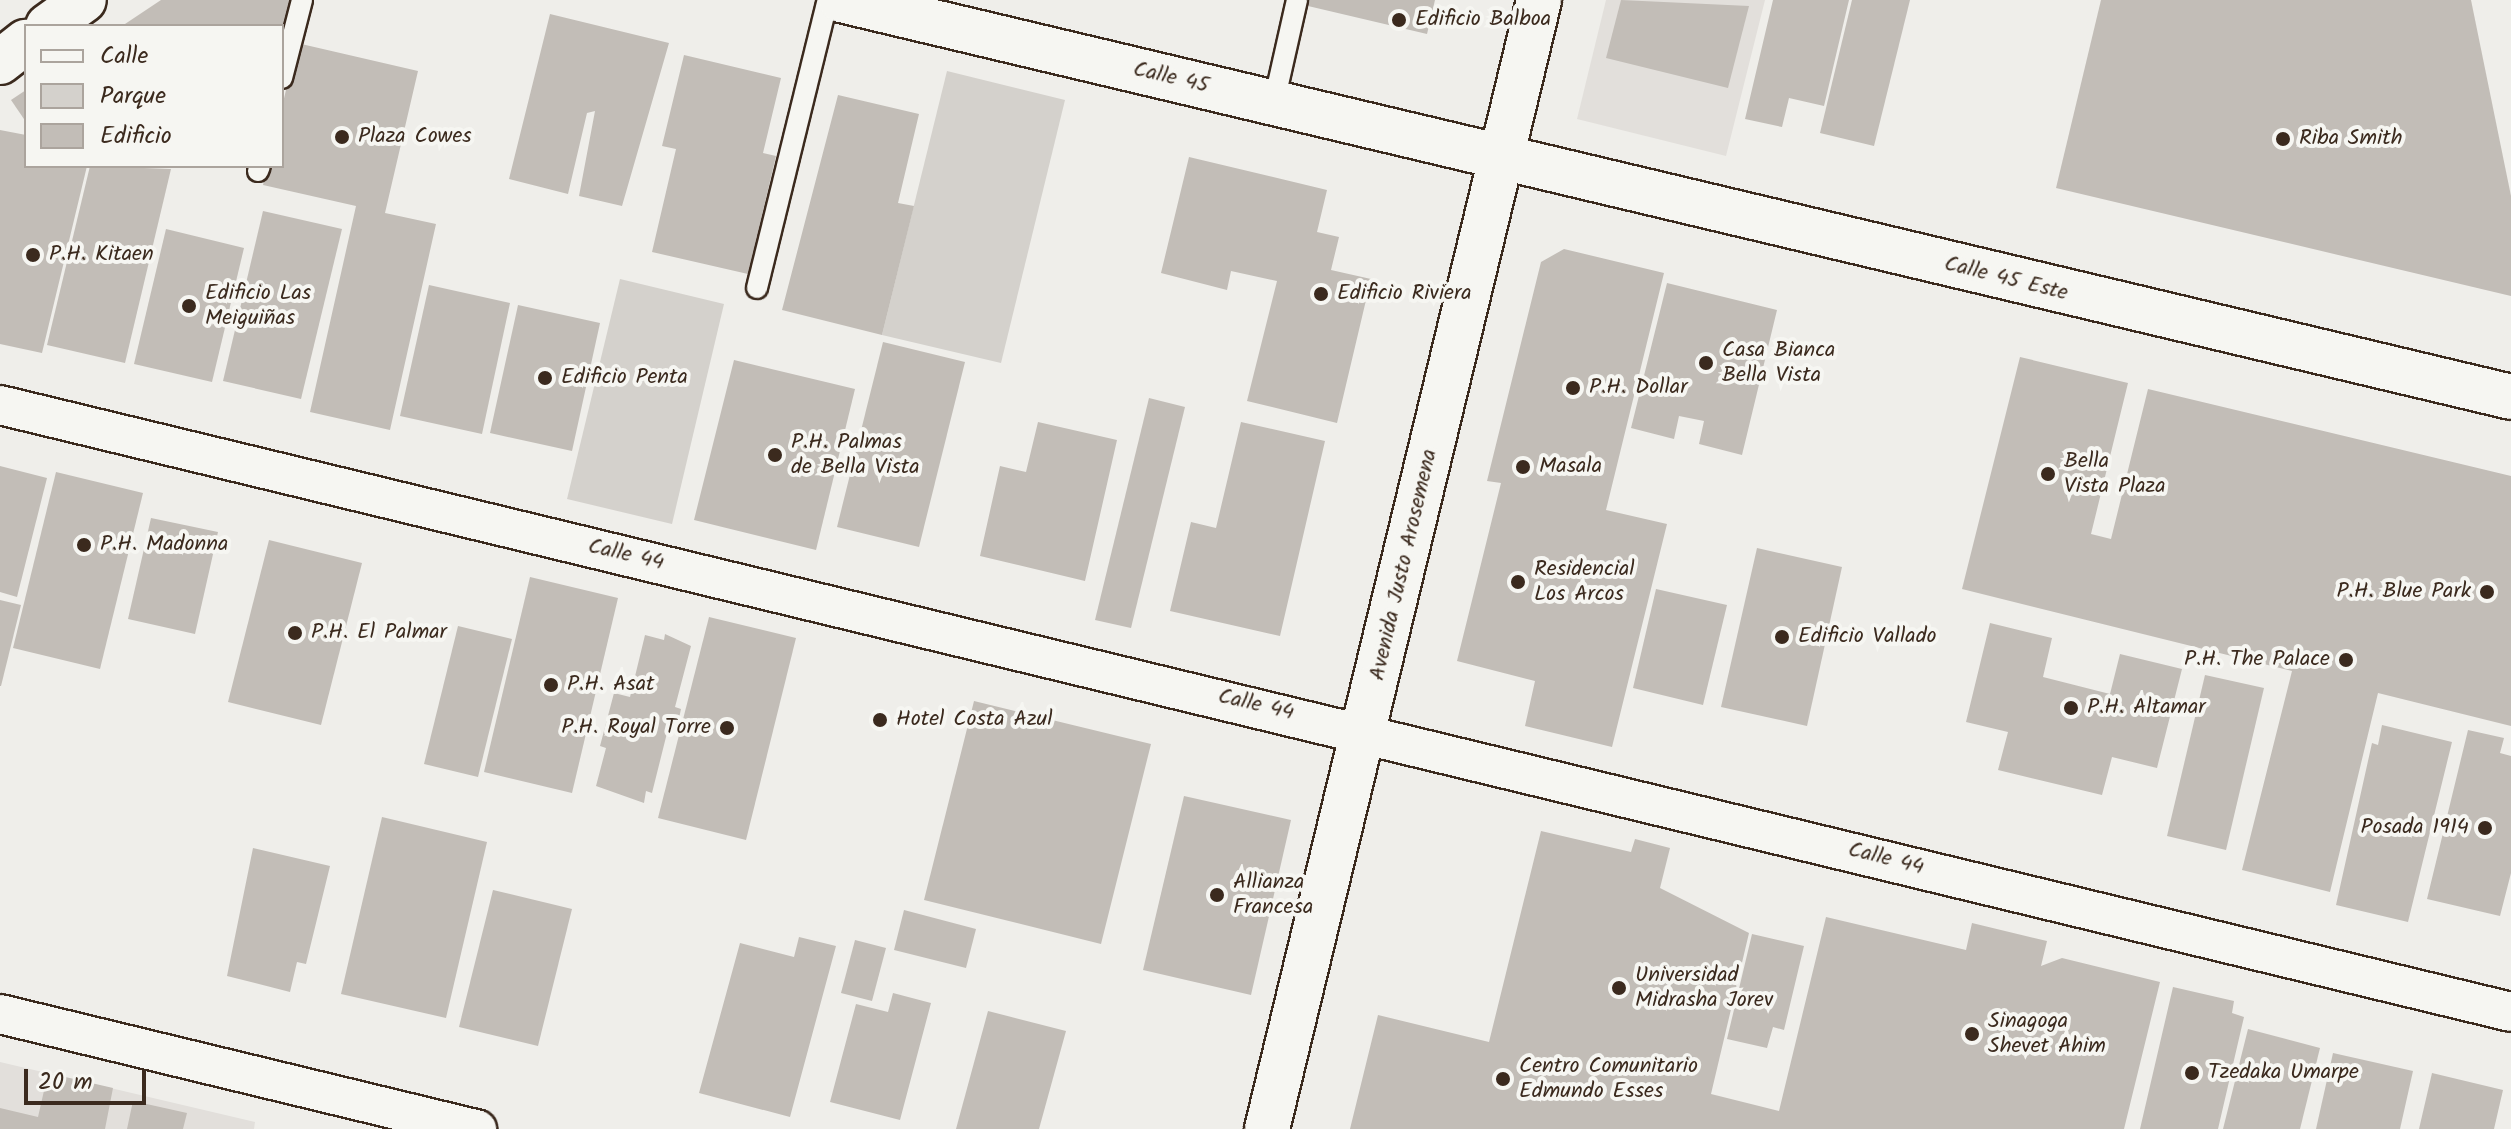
<!DOCTYPE html>
<meta charset="utf-8">
<style>
body{margin:0}
#map{position:relative;width:2511px;height:1129px;overflow:hidden;background:#efeeea;font-family:Kalam,sans-serif}
div>[style]{position:absolute}
[style*='--x']{left:calc(var(--x)*1px);top:calc(var(--y)*1px);width:calc(var(--w)*1px);rotate:calc(var(--a)*1deg)}
.built>*{inset:0;background:#e2dfdb}
.green>*{inset:0;background:#d4d1cc}
.building>*{inset:0;background:#c2bdb7}
.roads{filter:drop-shadow(2px 0 #3b2a1e) drop-shadow(-2px 0 #3b2a1e) drop-shadow(0 2px #3b2a1e) drop-shadow(0 -2px #3b2a1e)}
.service>*{height:20px;margin:-10px;padding:0 10px;transform-origin:10px;border-radius:10px;background:#f6f6f2}
.minor>*{height:38px;margin:-19px;padding:0 19px;transform-origin:19px;border-radius:19px;background:#f6f6f2}
.tertiary>*{height:44px;margin:-22px;padding:0 22px;transform-origin:22px;border-radius:22px;background:#f6f6f2}
.secondary>*{height:44px;margin:-22px;padding:0 22px;transform-origin:22px;border-radius:22px;background:#f6f6f2}
.dots>*{width:22px;height:22px;translate:-50% -50%;box-sizing:border-box;border:4px solid #f6f6f2;border-radius:50%}
span{translate:-50% -50%;white-space:nowrap;text-align:center;line-height:1.15;-webkit-text-stroke:8px #f6f6f2;paint-order:stroke}
.poi-label{font-size:22px;color:#3b2a1e}
.left{translate:0 -50%;text-align:left}
.right{translate:-100% -50%;text-align:right}
.street-label{font-size:22px;color:#3b2a1e}
.legend{position:absolute;left:24px;top:24px;width:260px;height:144px;box-sizing:border-box;background:#f6f6f2;border:2px solid #aba49d;margin:0;padding:10px 14px;list-style:none;font-size:24px;color:#3b2a1e}
.legend li{display:flex;align-items:center;gap:16px;height:40px}
.legend b{width:40px;border:2px solid #aba49d}
.scale{position:absolute;left:24px;top:1069px;width:122px;height:36px;box-sizing:border-box;border:4px solid #3b2a1e;border-top:0;padding-left:10px;font-size:24px;line-height:28px;white-space:nowrap;color:#3b2a1e;-webkit-text-stroke:6px #f6f6f2;paint-order:stroke}
</style>
<div id="map">
<div class="built">
<i style="clip-path:polygon(1606px 0,1765px 0,1726px 156px,1577px 119px)"></i>
<i style="clip-path:polygon(0 1062px,255px 1122px,254px 1129px,0 1129px)"></i>
</div>
<div class="green">
<i style="clip-path:polygon(947px 71px,1065px 100px,1001px 363px,882px 335px)"></i>
<i style="clip-path:polygon(620px 279px,724px 304px,672px 524px,567px 499px)"></i>
</div>
<div class="building">
<i style="clip-path:polygon(161px 0,293px 0,282px 32px,282px 26px,122px 26px)"></i>
<i style="clip-path:polygon(1309px 0,1435px 0,1427px 34px,1308px 6px)"></i>
<i style="clip-path:polygon(1621px 0,1749px 6px,1728px 88px,1606px 58px)"></i>
<i style="clip-path:polygon(1773px 0,1849px 0,1824px 106px,1789px 98px,1782px 127px,1745px 119px)"></i>
<i style="clip-path:polygon(1852px 0,1910px 0,1874px 146px,1820px 133px)"></i>
<i style="clip-path:polygon(2101px 0,2471px 0,2511px 196px,2511px 296px,2056px 188px)"></i>
<i style="clip-path:polygon(550px 14px,669px 43px,622px 206px,579px 196px,595px 111px,587px 113px,568px 194px,509px 179px)"></i>
<i style="clip-path:polygon(297px 43px,418px 71px,385px 213px,436px 224px,390px 430px,310px 412px,356px 206px,263px 185px,268px 166px,282px 166px,282px 107px)"></i>
<i style="clip-path:polygon(684px 55px,781px 78px,763px 153px,776px 156px,748px 274px,652px 252px,676px 149px,662px 146px)"></i>
<i style="clip-path:polygon(26px 90px,26px 122px,11px 100px)"></i>
<i style="clip-path:polygon(838px 95px,919px 114px,898px 203px,914px 206px,882px 335px,782px 310px)"></i>
<i style="clip-path:polygon(0 130px,26px 135px,26px 166px,87px 166px,42px 353px,0 344px)"></i>
<i style="clip-path:polygon(1189px 157px,1327px 190px,1317px 232px,1339px 237px,1331px 270px,1371px 279px,1337px 423px,1247px 401px,1277px 281px,1231px 271px,1227px 290px,1161px 273px)"></i>
<i style="clip-path:polygon(90px 166px,171px 169px,125px 363px,47px 345px)"></i>
<i style="clip-path:polygon(263px 211px,342px 229px,301px 399px,223px 381px)"></i>
<i style="clip-path:polygon(166px 229px,244px 248px,212px 382px,134px 364px)"></i>
<i style="clip-path:polygon(1564px 249px,1664px 273px,1606px 510px,1667px 524px,1612px 747px,1525px 726px,1535px 681px,1457px 661px,1501px 483px,1487px 481px,1541px 262px)"></i>
<i style="clip-path:polygon(1667px 283px,1777px 310px,1742px 455px,1699px 444px,1704px 421px,1679px 416px,1674px 439px,1631px 428px)"></i>
<i style="clip-path:polygon(429px 285px,510px 303px,482px 434px,400px 416px)"></i>
<i style="clip-path:polygon(518px 305px,600px 323px,572px 451px,490px 433px)"></i>
<i style="clip-path:polygon(883px 342px,965px 362px,919px 547px,837px 527px)"></i>
<i style="clip-path:polygon(2020px 357px,2128px 383px,2091px 534px,2111px 539px,2148px 389px,2511px 476px,2511px 726px,2378px 693px,2330px 892px,2242px 870px,2292px 671px,1962px 589px)"></i>
<i style="clip-path:polygon(734px 360px,855px 389px,816px 550px,694px 520px)"></i>
<i style="clip-path:polygon(1149px 398px,1185px 407px,1131px 628px,1095px 620px)"></i>
<i style="clip-path:polygon(1038px 422px,1117px 440px,1085px 581px,980px 556px,1000px 466px,1026px 472px)"></i>
<i style="clip-path:polygon(1241px 422px,1325px 441px,1280px 636px,1170px 611px,1191px 522px,1216px 528px)"></i>
<i style="clip-path:polygon(0 466px,47px 478px,17px 597px,0 592px)"></i>
<i style="clip-path:polygon(56px 472px,143px 493px,100px 669px,13px 648px)"></i>
<i style="clip-path:polygon(151px 518px,218px 532px,195px 634px,128px 619px)"></i>
<i style="clip-path:polygon(269px 540px,362px 563px,321px 725px,228px 702px)"></i>
<i style="clip-path:polygon(1757px 548px,1842px 567px,1807px 726px,1721px 707px)"></i>
<i style="clip-path:polygon(530px 577px,618px 598px,572px 793px,484px 772px)"></i>
<i style="clip-path:polygon(1656px 589px,1727px 605px,1703px 705px,1633px 688px)"></i>
<i style="clip-path:polygon(0 600px,21px 605px,1px 686px,0 686px)"></i>
<i style="clip-path:polygon(709px 617px,796px 638px,746px 840px,658px 818px)"></i>
<i style="clip-path:polygon(1990px 623px,2052px 638px,2043px 677px,2110px 694px,2120px 654px,2182px 669px,2157px 768px,2112px 757px,2102px 795px,1998px 770px,2008px 732px,1966px 722px)"></i>
<i style="clip-path:polygon(458px 626px,512px 639px,478px 777px,424px 764px)"></i>
<i style="clip-path:polygon(665px 634px,691px 646px,675px 707px,681px 709px,678px 723px,670px 721px,652px 793px,646px 791px,644px 803px,596px 786px,606px 748px,600px 746px,614px 693px,630px 697px,645px 635px,664px 640px)"></i>
<i style="clip-path:polygon(2205px 675px,2264px 688px,2226px 850px,2167px 836px)"></i>
<i style="clip-path:polygon(974px 701px,1151px 744px,1101px 944px,924px 900px)"></i>
<i style="clip-path:polygon(2382px 725px,2452px 742px,2408px 922px,2336px 905px,2372px 743px,2378px 745px)"></i>
<i style="clip-path:polygon(2468px 730px,2504px 738px,2500px 753px,2511px 756px,2511px 873px,2500px 916px,2427px 899px)"></i>
<i style="clip-path:polygon(1184px 796px,1291px 820px,1251px 995px,1143px 970px)"></i>
<i style="clip-path:polygon(382px 817px,487px 842px,446px 1018px,341px 994px)"></i>
<i style="clip-path:polygon(1541px 831px,1631px 852px,1635px 839px,1670px 848px,1660px 888px,1749px 933px,1711px 1094px,1779px 1111px,1826px 917px,1966px 950px,1972px 923px,2047px 941px,2041px 966px,2062px 958px,2160px 982px,2124px 1129px,1350px 1129px,1378px 1015px,1489px 1042px)"></i>
<i style="clip-path:polygon(253px 848px,330px 866px,306px 964px,297px 962px,290px 992px,227px 976px)"></i>
<i style="clip-path:polygon(493px 890px,572px 909px,538px 1046px,459px 1027px)"></i>
<i style="clip-path:polygon(904px 910px,976px 929px,966px 968px,894px 950px)"></i>
<i style="clip-path:polygon(1752px 934px,1804px 946px,1784px 1030px,1773px 1027px,1767px 1048px,1727px 1039px)"></i>
<i style="clip-path:polygon(799px 937px,836px 946px,790px 1117px,699px 1093px,740px 943px,794px 957px)"></i>
<i style="clip-path:polygon(855px 940px,886px 948px,872px 1001px,841px 993px)"></i>
<i style="clip-path:polygon(2173px 987px,2234px 1001px,2232px 1013px,2244px 1017px,2218px 1129px,2140px 1129px)"></i>
<i style="clip-path:polygon(893px 993px,931px 1003px,900px 1120px,830px 1102px,856px 1004px,888px 1012px)"></i>
<i style="clip-path:polygon(988px 1011px,1066px 1031px,1039px 1129px,956px 1129px)"></i>
<i style="clip-path:polygon(2248px 1029px,2320px 1048px,2300px 1129px,2223px 1129px)"></i>
<i style="clip-path:polygon(2333px 1053px,2413px 1071px,2400px 1129px,2316px 1129px)"></i>
<i style="clip-path:polygon(48px 1073px,113px 1088px,105px 1129px,0 1129px,0 1108px,38px 1117px)"></i>
<i style="clip-path:polygon(2432px 1073px,2503px 1090px,2494px 1129px,2419px 1129px)"></i>
<i style="clip-path:polygon(133px 1101px,187px 1113px,183px 1129px,127px 1129px)"></i>
</div>
<div class="roads">
<div class="service">
<i style="--x:282;--y:78;--w:81;--a:-75.6"></i>
<i style="--x:1274;--y:102;--w:105;--a:-77.3"></i>
<i style="--x:258;--y:171;--w:5;--a:-68"></i>
<i style="--x:757;--y:288;--w:297;--a:-76.2"></i>
</div>
<div class="minor">
<i style="--x:0;--y:405;--w:2583;--a:13.59"></i>
<i style="--x:0;--y:1014;--w:491;--a:13.6"></i>
</div>
<div class="tertiary">
<i style="--x:1267;--y:1129;--w:1161;--a:-76.45"></i>
</div>
<div class="secondary">
<i style="--x:841;--y:0;--w:1717;--a:13.37"></i>
<i style="--x:48;--y:26;--w:44;--a:-35.8"></i>
<i style="--x:0;--y:62;--w:33;--a:-38"></i>
</div>
</div>
<div class="dots">
<i style="left:1399px;top:20px;background:#3b2a1e"></i>
<i style="left:342px;top:137px;background:#3b2a1e"></i>
<i style="left:2283px;top:139px;background:#3b2a1e"></i>
<i style="left:33px;top:255px;background:#3b2a1e"></i>
<i style="left:1321px;top:294px;background:#3b2a1e"></i>
<i style="left:189px;top:306px;background:#3b2a1e"></i>
<i style="left:1706px;top:363px;background:#3b2a1e"></i>
<i style="left:545px;top:378px;background:#3b2a1e"></i>
<i style="left:1573px;top:388px;background:#3b2a1e"></i>
<i style="left:775px;top:455px;background:#3b2a1e"></i>
<i style="left:1523px;top:467px;background:#3b2a1e"></i>
<i style="left:2048px;top:474px;background:#3b2a1e"></i>
<i style="left:84px;top:545px;background:#3b2a1e"></i>
<i style="left:1518px;top:582px;background:#3b2a1e"></i>
<i style="left:2487px;top:592px;background:#3b2a1e"></i>
<i style="left:295px;top:633px;background:#3b2a1e"></i>
<i style="left:1782px;top:637px;background:#3b2a1e"></i>
<i style="left:2346px;top:660px;background:#3b2a1e"></i>
<i style="left:551px;top:685px;background:#3b2a1e"></i>
<i style="left:2071px;top:708px;background:#3b2a1e"></i>
<i style="left:880px;top:720px;background:#3b2a1e"></i>
<i style="left:727px;top:728px;background:#3b2a1e"></i>
<i style="left:2485px;top:828px;background:#3b2a1e"></i>
<i style="left:1217px;top:895px;background:#3b2a1e"></i>
<i style="left:1619px;top:988px;background:#3b2a1e"></i>
<i style="left:1972px;top:1034px;background:#3b2a1e"></i>
<i style="left:2192px;top:1073px;background:#3b2a1e"></i>
<i style="left:1503px;top:1079px;background:#3b2a1e"></i>
</div>
<div class="poi-label">
<span class="left" style="left:1415px;top:20px">Edificio Balboa</span>
<span class="left" style="left:358px;top:137px">Plaza Cowes</span>
<span class="left" style="left:2299px;top:139px">Riba Smith</span>
<span class="left" style="left:49px;top:255px">P.H. Kitaen</span>
<span class="left" style="left:205px;top:306px">Edificio Las<br>Meiguiñas</span>
<span class="left" style="left:1337px;top:294px">Edificio Riviera</span>
<span class="left" style="left:1722px;top:363px">Casa Bianca<br>Bella Vista</span>
<span class="left" style="left:561px;top:378px">Edificio Penta</span>
<span class="left" style="left:1589px;top:388px">P.H. Dollar</span>
<span class="left" style="left:791px;top:455px">P.H. Palmas<br>de Bella Vista</span>
<span class="left" style="left:2064px;top:474px">Bella<br>Vista Plaza</span>
<span class="left" style="left:1539px;top:467px">Masala</span>
<span class="left" style="left:100px;top:545px">P.H. Madonna</span>
<span class="left" style="left:1534px;top:582px">Residencial<br>Los Arcos</span>
<span class="right" style="left:2471px;top:592px">P.H. Blue Park</span>
<span class="left" style="left:311px;top:633px">P.H. El Palmar</span>
<span class="left" style="left:1798px;top:637px">Edificio Vallado</span>
<span class="right" style="left:2330px;top:660px">P.H. The Palace</span>
<span class="left" style="left:567px;top:685px">P.H. Asat</span>
<span class="left" style="left:2087px;top:708px">P.H. Altamar</span>
<span class="left" style="left:896px;top:720px">Hotel Costa Azul</span>
<span class="right" style="left:711px;top:728px">P.H. Royal Torre</span>
<span class="right" style="left:2469px;top:828px">Posada 1914</span>
<span class="left" style="left:1233px;top:895px">Allianza<br>Francesa</span>
<span class="left" style="left:1635px;top:988px">Universidad<br>Midrasha Jorev</span>
<span class="left" style="left:1988px;top:1034px">Sinagoga<br>Shevet Ahim</span>
<span class="left" style="left:1519px;top:1079px">Centro Comunitario<br>Edmundo Esses</span>
<span class="left" style="left:2208px;top:1073px">Tzedaka Umarpe</span>
</div>
<div class="street-label">
<span style="left:1171px;top:78px;rotate:13deg">Calle 45</span>
<span style="left:2006px;top:279px;rotate:14deg">Calle 45 Este</span>
<span style="left:626px;top:555px;rotate:13deg">Calle 44</span>
<span style="left:1404px;top:565px;rotate:-77deg">Avenida Justo Arosemena</span>
<span style="left:1256px;top:705px;rotate:13deg">Calle 44</span>
<span style="left:1886px;top:859px;rotate:14deg">Calle 44</span>
</div>
<ul class="legend">
<li><b style="height:10px;background:#f6f6f2"></b>Calle</li>
<li><b style="height:22px;background:#d4d1cc"></b>Parque</li>
<li><b style="height:22px;background:#c2bdb7"></b>Edificio</li>
</ul>
<div class="scale">20 m</div>
</div>
